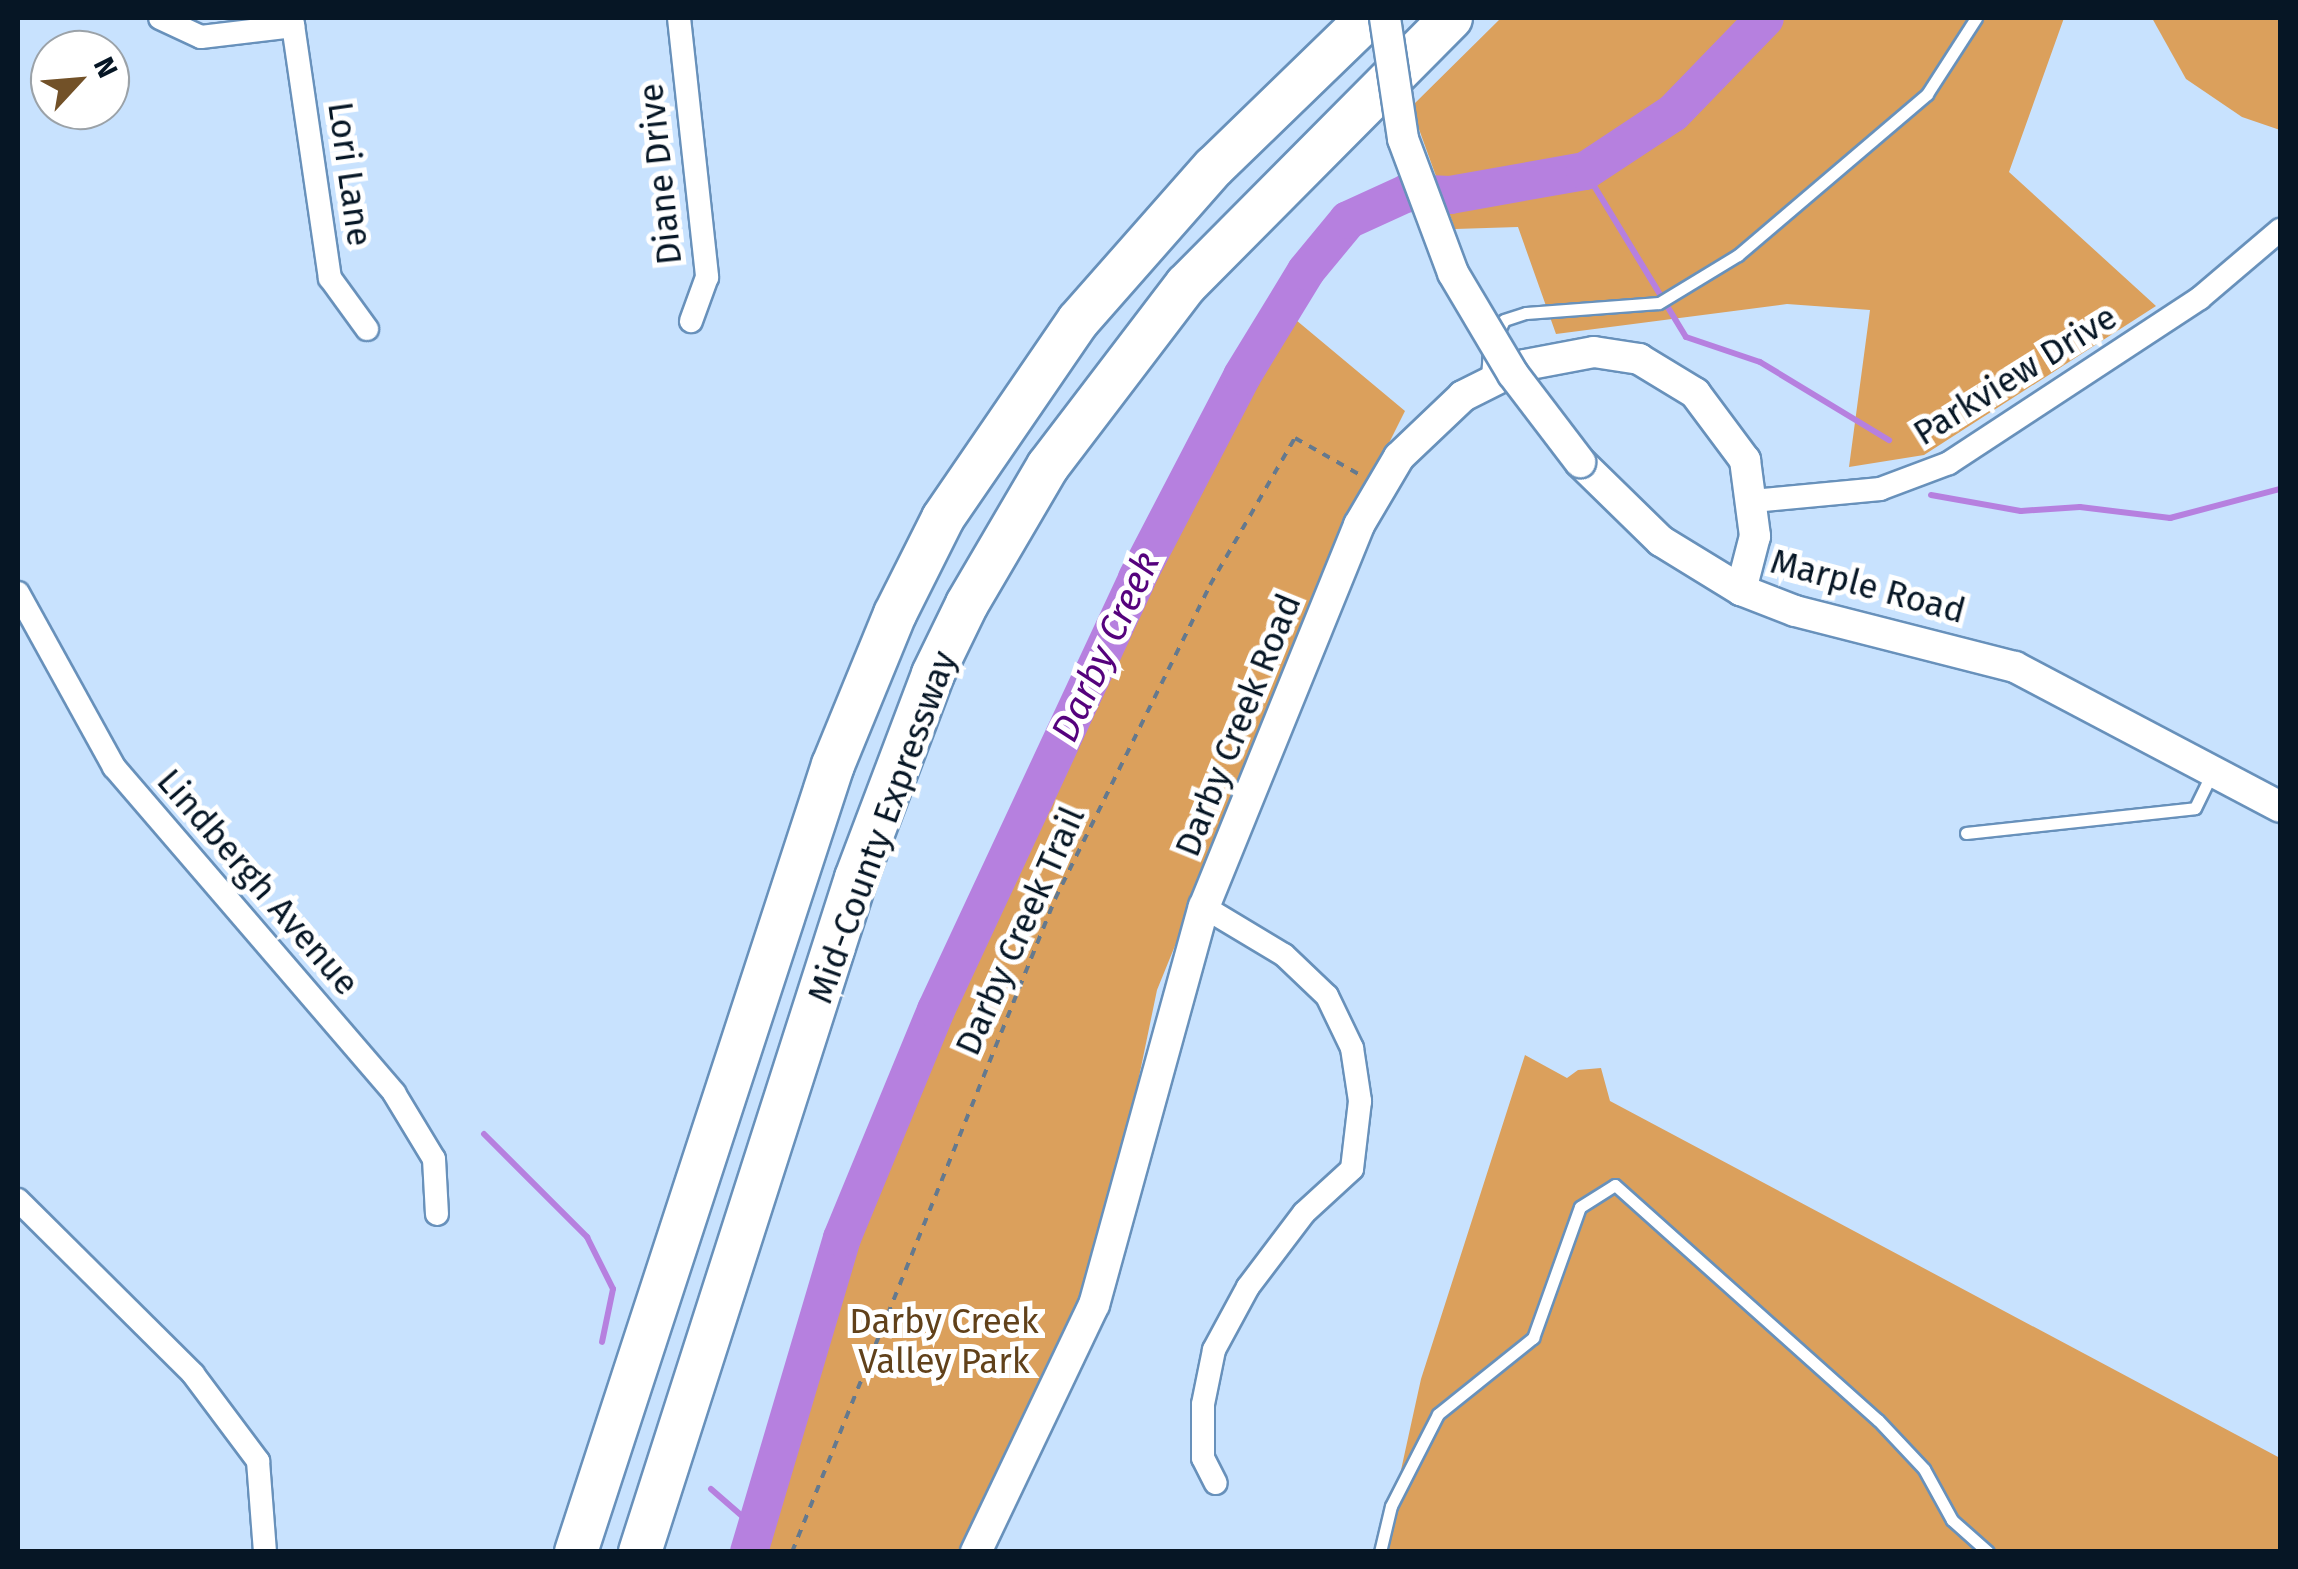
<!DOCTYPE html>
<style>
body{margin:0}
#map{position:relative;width:2298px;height:1569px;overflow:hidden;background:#c8e2fe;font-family:"Fira Sans",sans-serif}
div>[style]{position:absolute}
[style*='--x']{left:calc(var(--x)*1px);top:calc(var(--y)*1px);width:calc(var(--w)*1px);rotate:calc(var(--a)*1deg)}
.green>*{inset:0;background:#dba05c}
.stream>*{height:6px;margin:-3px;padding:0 3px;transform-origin:3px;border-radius:3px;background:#b680df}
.river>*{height:38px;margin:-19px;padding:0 19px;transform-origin:19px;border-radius:19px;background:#b680df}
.path>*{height:4px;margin-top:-2px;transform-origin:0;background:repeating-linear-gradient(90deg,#64798e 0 8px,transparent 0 16px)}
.roads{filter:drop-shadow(2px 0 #6891bb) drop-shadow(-2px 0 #6891bb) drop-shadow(0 2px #6891bb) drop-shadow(0 -2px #6891bb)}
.service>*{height:11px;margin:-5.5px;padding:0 5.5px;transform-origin:5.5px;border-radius:5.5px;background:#fff}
.minor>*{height:22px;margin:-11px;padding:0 11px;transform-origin:11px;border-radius:11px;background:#fff}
.tertiary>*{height:30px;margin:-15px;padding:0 15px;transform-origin:15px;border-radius:15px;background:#fff}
.motorway>*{height:42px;margin:-21px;padding:0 21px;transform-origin:21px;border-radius:21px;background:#fff}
.bridges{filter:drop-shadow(2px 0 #6891bb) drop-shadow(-2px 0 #6891bb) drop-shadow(0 2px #6891bb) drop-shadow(0 -2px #6891bb)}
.tertiary-bridge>*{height:30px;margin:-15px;padding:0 15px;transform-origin:15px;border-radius:15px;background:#fff}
span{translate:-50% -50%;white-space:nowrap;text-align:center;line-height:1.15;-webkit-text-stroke:10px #fff;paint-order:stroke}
.street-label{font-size:35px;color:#061625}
.park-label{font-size:35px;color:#61411a}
.water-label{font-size:38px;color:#55027d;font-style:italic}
.frame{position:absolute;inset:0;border:20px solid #061625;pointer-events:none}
.north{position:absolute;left:30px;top:30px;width:100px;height:100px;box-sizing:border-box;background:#fff;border:2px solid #9ba2a8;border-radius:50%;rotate:64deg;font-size:28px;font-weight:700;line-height:40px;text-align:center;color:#061625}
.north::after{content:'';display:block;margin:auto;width:35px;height:45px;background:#725128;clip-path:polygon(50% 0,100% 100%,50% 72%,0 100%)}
</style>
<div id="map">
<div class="green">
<i style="clip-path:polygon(1501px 18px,2064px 18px,2009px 172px,2156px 306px,1924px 455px,1849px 467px,1870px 310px,1787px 304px,1556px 334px,1518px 227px,1455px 229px,1411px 107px)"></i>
<i style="clip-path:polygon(2152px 18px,2280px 18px,2280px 130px,2242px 117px,2186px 79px)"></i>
<i style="clip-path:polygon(1290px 315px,1405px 411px,1338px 545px,1157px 990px,1104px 1246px,969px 1551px,758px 1552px,831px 1306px,936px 1032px,1168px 541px)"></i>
<i style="clip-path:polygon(1525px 1055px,1567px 1078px,1578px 1070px,1601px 1068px,1610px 1101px,2280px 1458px,2280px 1551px,1383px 1552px,1421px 1379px)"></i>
</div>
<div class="stream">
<i style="--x:1585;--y:171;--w:194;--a:58.7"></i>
<i style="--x:1686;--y:337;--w:78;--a:18.7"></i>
<i style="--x:1760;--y:362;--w:151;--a:31.2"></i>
<i style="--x:1931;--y:495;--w:91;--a:10.1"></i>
<i style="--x:2021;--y:511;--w:59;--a:-3.9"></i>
<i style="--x:2080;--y:507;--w:91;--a:7"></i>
<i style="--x:2170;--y:518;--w:114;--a:-14.8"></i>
<i style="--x:484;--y:1134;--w:146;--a:45"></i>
<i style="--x:587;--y:1237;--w:58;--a:63.4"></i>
<i style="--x:613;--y:1289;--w:54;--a:101.7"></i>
<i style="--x:711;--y:1489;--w:61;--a:41"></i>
</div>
<div class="river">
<i style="--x:749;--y:1552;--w:327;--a:-73.5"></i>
<i style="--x:842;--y:1238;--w:247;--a:-67.6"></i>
<i style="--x:936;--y:1010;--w:476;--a:-65"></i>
<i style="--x:1137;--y:578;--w:228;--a:-62.5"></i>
<i style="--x:1242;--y:376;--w:123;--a:-58.6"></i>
<i style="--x:1306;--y:271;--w:66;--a:-50.5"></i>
<i style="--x:1348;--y:220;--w:65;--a:-24.6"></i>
<i style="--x:1407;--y:193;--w:43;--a:2.7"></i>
<i style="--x:1450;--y:195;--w:137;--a:-10.1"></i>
<i style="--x:1585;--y:171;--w:105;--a:-33.4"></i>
<i style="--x:1673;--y:113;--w:132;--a:-45.9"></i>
</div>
<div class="path">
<i style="--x:792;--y:1552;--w:704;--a:-68.06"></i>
<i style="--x:1055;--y:899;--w:350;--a:-63.7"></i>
<i style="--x:1210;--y:585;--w:170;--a:-60"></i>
<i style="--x:1295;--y:438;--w:77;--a:29.6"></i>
</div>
<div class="roads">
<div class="service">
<i style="--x:1487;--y:378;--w:27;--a:-86"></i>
<i style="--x:1489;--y:351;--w:34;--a:-64"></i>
<i style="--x:1504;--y:320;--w:23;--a:-18"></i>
<i style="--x:1526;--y:313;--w:133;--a:-4.3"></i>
<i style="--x:1659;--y:303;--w:92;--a:-31.3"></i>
<i style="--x:1738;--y:255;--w:248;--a:-40.4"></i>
<i style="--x:1927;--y:94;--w:90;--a:-57.2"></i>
<i style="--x:1966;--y:833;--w:230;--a:-6.2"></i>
<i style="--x:2195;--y:808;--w:39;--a:-64"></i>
<i style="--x:1380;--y:1552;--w:47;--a:-76.6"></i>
<i style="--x:1391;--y:1506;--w:103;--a:-62.9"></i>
<i style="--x:1438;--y:1414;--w:122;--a:-38.7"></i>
<i style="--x:1533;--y:1338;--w:139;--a:-70.3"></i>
<i style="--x:1580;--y:1207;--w:41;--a:-32.2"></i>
<i style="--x:1615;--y:1185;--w:353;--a:41.8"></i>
<i style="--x:1878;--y:1420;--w:67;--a:46.8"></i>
<i style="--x:1924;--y:1469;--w:58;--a:61.2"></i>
<i style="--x:1952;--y:1520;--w:48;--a:41.6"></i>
</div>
<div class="minor">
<i style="--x:160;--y:18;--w:45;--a:24.9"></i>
<i style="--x:201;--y:37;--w:93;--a:-6.8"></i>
<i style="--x:292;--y:18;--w:263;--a:81.7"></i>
<i style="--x:330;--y:278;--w:63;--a:54"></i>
<i style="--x:679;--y:18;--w:261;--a:83.8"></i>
<i style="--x:707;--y:277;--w:47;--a:110"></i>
<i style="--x:1753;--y:501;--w:128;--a:-5.4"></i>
<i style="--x:1880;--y:489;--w:74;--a:-20.6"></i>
<i style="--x:1949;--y:463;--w:300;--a:-33.3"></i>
<i style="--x:2200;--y:298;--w:105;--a:-40.4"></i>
<i style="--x:18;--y:593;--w:199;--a:61.1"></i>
<i style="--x:114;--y:767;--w:430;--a:49.3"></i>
<i style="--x:394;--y:1093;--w:77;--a:58.8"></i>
<i style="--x:434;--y:1159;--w:55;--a:86.9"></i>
<i style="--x:1204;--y:907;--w:93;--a:31"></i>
<i style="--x:1284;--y:955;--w:59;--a:43.6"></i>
<i style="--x:1327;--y:996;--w:58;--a:64.3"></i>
<i style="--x:1352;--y:1048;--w:54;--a:81.4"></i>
<i style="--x:1360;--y:1101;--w:68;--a:96.7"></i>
<i style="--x:1352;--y:1169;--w:65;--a:137.5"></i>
<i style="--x:1304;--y:1213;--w:93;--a:127.1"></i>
<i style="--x:1248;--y:1287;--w:72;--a:118.4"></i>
<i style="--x:1214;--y:1350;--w:55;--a:101.5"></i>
<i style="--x:1203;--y:1404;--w:54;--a:90"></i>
<i style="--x:1203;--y:1458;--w:28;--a:63"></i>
<i style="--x:18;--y:1200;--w:247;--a:44.8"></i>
<i style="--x:193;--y:1374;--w:109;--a:53.2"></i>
<i style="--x:258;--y:1461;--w:91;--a:85.6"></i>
</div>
<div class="tertiary">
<i style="--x:1580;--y:462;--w:113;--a:44.3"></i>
<i style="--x:1661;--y:541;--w:94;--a:31.5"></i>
<i style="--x:1741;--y:590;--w:58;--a:21.3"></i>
<i style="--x:1795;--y:611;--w:227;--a:14.3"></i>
<i style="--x:2015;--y:667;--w:300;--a:27.8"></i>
<i style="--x:976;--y:1552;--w:274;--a:-64.5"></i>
<i style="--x:1094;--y:1305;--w:413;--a:-74.6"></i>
<i style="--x:1204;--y:907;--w:412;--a:-67.9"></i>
<i style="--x:1359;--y:525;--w:79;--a:-59.5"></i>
<i style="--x:1399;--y:457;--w:88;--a:-43.6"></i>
<i style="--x:1463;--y:396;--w:69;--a:-26.6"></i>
<i style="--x:1525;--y:365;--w:70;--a:-10.7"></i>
<i style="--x:1594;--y:352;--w:46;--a:8.8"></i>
<i style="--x:1639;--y:359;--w:66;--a:31.3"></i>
<i style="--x:1695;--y:393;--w:84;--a:53.3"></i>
<i style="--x:1745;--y:460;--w:77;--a:82.5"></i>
<i style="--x:1755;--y:536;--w:56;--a:104.5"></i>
</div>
<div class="motorway">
<i style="--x:576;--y:1552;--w:828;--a:-71.92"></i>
<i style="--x:833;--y:765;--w:163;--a:-67.7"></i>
<i style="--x:895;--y:614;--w:107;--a:-63.4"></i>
<i style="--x:943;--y:518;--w:239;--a:-55.6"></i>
<i style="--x:1078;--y:321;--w:205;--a:-48.6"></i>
<i style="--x:1214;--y:167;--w:214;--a:-44.1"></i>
<i style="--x:640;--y:1552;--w:708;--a:-72.23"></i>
<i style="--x:856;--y:878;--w:218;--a:-69.3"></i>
<i style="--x:933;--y:674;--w:78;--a:-64.1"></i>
<i style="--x:967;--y:604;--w:160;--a:-59.6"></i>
<i style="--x:1048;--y:466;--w:228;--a:-52.7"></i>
<i style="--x:1186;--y:285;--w:376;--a:-45.2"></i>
</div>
</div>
<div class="bridges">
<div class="tertiary-bridge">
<i style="--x:1385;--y:18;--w:122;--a:81.5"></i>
<i style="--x:1403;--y:139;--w:143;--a:69.5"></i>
<i style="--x:1453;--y:273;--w:117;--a:59.3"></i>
<i style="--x:1513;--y:374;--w:111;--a:52.7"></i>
</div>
</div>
<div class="street-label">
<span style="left:350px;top:174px;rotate:82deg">Lori Lane</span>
<span style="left:660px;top:174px;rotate:-96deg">Diane Drive</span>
<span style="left:2015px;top:375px;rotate:-32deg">Parkview Drive</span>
<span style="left:1868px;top:586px;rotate:15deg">Marple Road</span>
<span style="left:1238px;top:725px;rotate:-68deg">Darby Creek Road</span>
<span style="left:882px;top:827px;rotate:-70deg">Mid-County Expressway</span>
<span style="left:258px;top:882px;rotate:49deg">Lindbergh Avenue</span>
<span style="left:1020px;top:931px;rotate:-66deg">Darby Creek Trail</span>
</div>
<div class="park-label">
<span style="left:944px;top:1341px">Darby Creek<br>Valley Park</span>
</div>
<div class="water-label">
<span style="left:1106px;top:647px;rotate:-65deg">Darby Creek</span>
</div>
<div class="frame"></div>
<div class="north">N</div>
</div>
